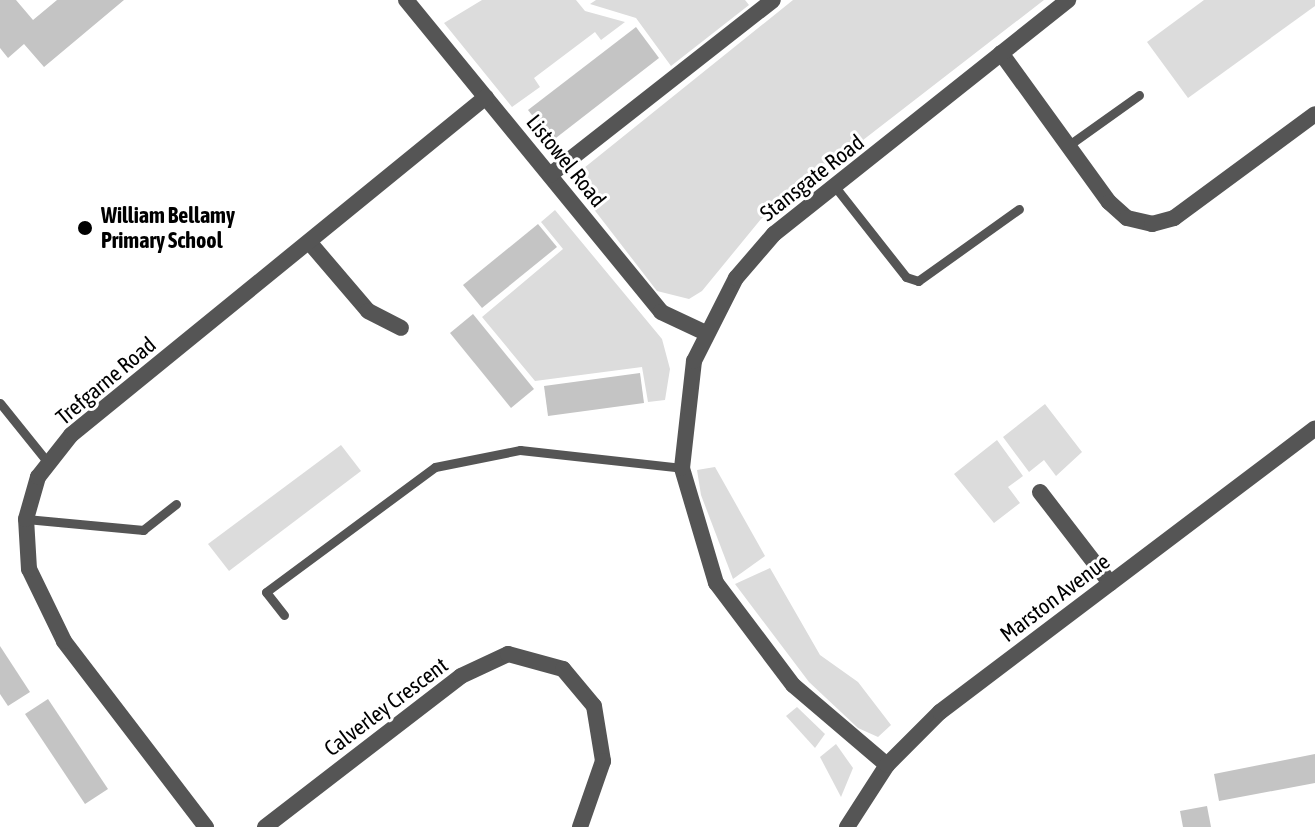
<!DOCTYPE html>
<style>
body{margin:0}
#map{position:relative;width:1315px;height:827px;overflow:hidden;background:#fff;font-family:"Asap Condensed",sans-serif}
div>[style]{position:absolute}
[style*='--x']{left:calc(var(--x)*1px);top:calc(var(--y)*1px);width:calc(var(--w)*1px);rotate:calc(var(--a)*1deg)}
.green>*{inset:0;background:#dcdcdc}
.building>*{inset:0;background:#c4c4c4}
.service>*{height:9px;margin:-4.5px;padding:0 4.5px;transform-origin:4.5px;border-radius:4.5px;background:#555}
.minor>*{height:16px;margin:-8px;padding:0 8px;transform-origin:8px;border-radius:8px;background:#555}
.dots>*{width:22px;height:22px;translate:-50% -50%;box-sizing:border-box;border:4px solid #fff;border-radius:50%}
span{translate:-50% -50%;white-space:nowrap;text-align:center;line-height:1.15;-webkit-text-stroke:6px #fff;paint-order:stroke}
.street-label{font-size:22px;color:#000}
.poi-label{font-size:22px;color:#000;font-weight:700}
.left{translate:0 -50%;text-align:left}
</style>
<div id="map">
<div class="green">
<i style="clip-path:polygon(482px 0,576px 0,585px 11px,625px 22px,601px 40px,595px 32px,534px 78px,540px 87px,512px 107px,444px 23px)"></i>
<i style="clip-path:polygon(596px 0,745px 0,749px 5px,671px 66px,636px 18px,590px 4px)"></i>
<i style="clip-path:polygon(793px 0,1044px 0,761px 219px,702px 291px,689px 299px,657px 291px,579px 190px,579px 172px)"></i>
<i style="clip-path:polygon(1204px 0,1315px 0,1315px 6px,1188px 98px,1147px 42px)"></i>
<i style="clip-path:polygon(555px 210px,662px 339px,670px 369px,665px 400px,648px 402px,642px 367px,535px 381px,482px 317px,563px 249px,541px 222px)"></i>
<i style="clip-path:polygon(1045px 404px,1082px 452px,1056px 476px,1044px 460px,1029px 472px,1003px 437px)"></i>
<i style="clip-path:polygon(997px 440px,1023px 476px,1008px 487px,1020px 503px,994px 523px,954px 474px)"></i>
<i style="clip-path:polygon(341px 445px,361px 471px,229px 571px,208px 544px)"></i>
<i style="clip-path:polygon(715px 467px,765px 556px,733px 579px,701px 495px,697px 470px)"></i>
<i style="clip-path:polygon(770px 568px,820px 655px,858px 682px,891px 725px,878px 737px,858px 728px,809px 682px,735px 584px)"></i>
<i style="clip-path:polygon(797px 707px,825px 734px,815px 748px,786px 716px)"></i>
<i style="clip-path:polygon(836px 744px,853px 768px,841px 797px,820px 757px)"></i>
</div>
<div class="building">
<i style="clip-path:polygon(0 0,16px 0,33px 20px,57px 0,124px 0,44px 67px,24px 44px,8px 58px,0 48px)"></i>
<i style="clip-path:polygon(636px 27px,659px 58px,552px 141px,528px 110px)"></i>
<i style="clip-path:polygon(538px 224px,557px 247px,482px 308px,463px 285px)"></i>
<i style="clip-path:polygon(473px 314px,534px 389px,511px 408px,450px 333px)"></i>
<i style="clip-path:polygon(640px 373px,644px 403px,548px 416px,544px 386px)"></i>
<i style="clip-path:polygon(0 646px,30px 692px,8px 706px,0 694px)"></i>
<i style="clip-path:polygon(48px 699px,108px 789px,85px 804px,25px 714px)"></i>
<i style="clip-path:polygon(1315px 754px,1315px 783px,1219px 801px,1214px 774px)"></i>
<i style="clip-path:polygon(1207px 806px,1211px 827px,1183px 827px,1180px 811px)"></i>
</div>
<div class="service">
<i style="--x:1069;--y:145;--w:86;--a:-35.5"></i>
<i style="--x:836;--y:188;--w:113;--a:51.8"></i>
<i style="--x:906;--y:277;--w:13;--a:18"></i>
<i style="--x:918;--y:281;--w:124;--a:-35.5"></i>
<i style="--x:0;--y:403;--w:78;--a:51.2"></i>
<i style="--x:26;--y:519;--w:118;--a:5.4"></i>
<i style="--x:143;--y:530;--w:42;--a:-38.2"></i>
<i style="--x:284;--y:615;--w:29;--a:-128"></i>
<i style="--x:266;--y:592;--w:210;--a:-36.5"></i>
<i style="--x:435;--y:467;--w:87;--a:-11.3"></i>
<i style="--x:520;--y:450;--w:163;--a:6.3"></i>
</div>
<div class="minor">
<i style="--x:406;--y:0;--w:403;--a:50.7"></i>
<i style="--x:661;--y:312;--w:50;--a:25"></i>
<i style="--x:1001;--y:53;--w:184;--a:54.1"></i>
<i style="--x:1109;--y:202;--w:24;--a:42"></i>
<i style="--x:1127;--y:218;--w:26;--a:13"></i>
<i style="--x:1152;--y:224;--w:23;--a:-15"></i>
<i style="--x:1174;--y:218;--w:175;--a:-36.4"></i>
<i style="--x:550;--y:175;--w:283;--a:-38.1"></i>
<i style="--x:310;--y:243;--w:89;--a:49.5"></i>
<i style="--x:368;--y:311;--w:37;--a:27"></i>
<i style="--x:1040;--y:492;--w:115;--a:52.4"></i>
<i style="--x:887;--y:765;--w:123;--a:-139.6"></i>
<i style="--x:793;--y:685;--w:128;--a:-127"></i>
<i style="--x:716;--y:583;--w:120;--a:-106.5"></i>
<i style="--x:682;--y:468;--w:108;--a:-83.6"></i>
<i style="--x:694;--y:361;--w:93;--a:-63.2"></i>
<i style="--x:736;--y:278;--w:58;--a:-49.2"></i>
<i style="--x:774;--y:234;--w:376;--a:-38.5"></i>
<i style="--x:206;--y:827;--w:234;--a:-127.4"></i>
<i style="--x:64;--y:641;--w:80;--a:-115.9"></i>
<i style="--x:29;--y:569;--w:50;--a:-93.4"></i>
<i style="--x:26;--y:519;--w:44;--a:-74.1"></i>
<i style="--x:38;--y:477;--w:53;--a:-51.8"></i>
<i style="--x:71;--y:435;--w:535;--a:-39.16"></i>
<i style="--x:265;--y:827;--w:247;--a:-37.6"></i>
<i style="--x:461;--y:676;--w:52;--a:-25.1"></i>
<i style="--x:508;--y:654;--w:57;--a:15.3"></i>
<i style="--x:563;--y:669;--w:48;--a:50"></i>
<i style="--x:594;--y:706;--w:56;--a:80.7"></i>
<i style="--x:603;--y:761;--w:70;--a:109.2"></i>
<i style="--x:847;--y:827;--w:74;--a:-57.2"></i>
<i style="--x:887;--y:765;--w:75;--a:-45"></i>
<i style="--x:940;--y:712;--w:470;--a:-37.1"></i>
</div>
<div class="dots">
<i style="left:85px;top:228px;background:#000"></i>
</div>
<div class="street-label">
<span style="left:566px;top:161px;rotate:51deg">Listowel Road</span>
<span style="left:812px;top:178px;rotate:-38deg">Stansgate Road</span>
<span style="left:106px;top:381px;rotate:-40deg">Trefgarne Road</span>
<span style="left:1055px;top:598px;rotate:-37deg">Marston Avenue</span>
<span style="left:386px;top:707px;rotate:-37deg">Calverley Crescent</span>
</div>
<div class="poi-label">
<span class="left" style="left:101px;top:228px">William Bellamy<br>Primary School</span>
</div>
</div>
